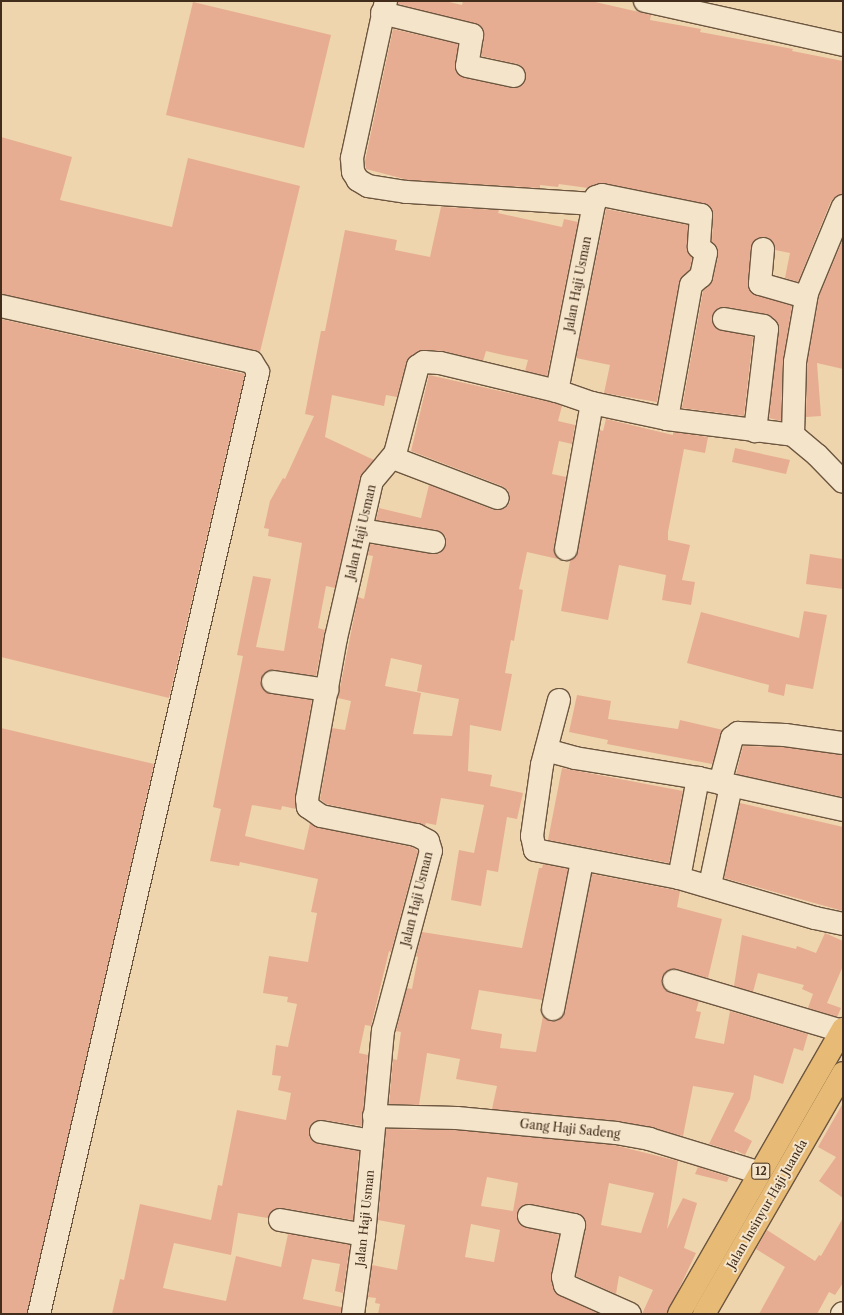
<!DOCTYPE html>
<style>
body{margin:0}
#map{position:relative;width:844px;height:1315px;overflow:hidden;background:#eed5ad;font-family:"Libre Caslon Text",serif}
div>[style]{position:absolute}
[style*='--x']{left:calc(var(--x)*1px);top:calc(var(--y)*1px);width:calc(var(--w)*1px);rotate:calc(var(--a)*1deg)}
.building>*{inset:0;background:#e7ad92}
.roads{filter:drop-shadow(1px 0 #6d5640) drop-shadow(-1px 0 #6d5640) drop-shadow(0 1px #6d5640) drop-shadow(0 -1px #6d5640)}
.minor>*{height:22px;margin:-11px;padding:0 11px;transform-origin:11px;border-radius:11px;background:#f4e4ca}
.highway>*{height:22px;margin:-11px;padding:0 11px;transform-origin:11px;border-radius:11px;background:#e7ba76}
span{translate:-50% -50%;white-space:nowrap;text-align:center;line-height:1.15;-webkit-text-stroke:4px #f4e4ca;paint-order:stroke}
.shield-label span{padding:1px 3px;background:#f4e4ca;border:1px solid;border-radius:3px;-webkit-text-stroke-width:0}
.shield-label{font-size:11px;color:#422c1b;font-weight:700}
.street-label{font-size:12px;color:#422c1b}
.frame{position:absolute;inset:0;border:2px solid #422c1b;pointer-events:none}
</style>
<div id="map">
<div class="building">
<i style="clip-path:polygon(398px 1px,445px 1px,462px 5px,463px 1px,591px 1px,639px 12px,651px 15px,650px 20px,701px 29px,700px 32px,793px 49px,792px 51px,843px 61px,843px 194px,836px 196px,831px 201px,798px 282px,785px 278px,790px 253px,775px 250px,770px 239px,758px 238px,751px 248px,748px 283px,751px 293px,792px 306px,783px 362px,781px 421px,769px 418px,778px 324px,766px 314px,726px 307px,714px 311px,712px 317px,716px 328px,753px 337px,744px 416px,682px 408px,703px 291px,713px 279px,718px 256px,718px 249px,712px 242px,713px 215px,709px 205px,604px 183px,588px 188px,559px 184px,558px 187px,540px 185px,540px 188px,408px 180px,366px 169px,365px 161px,393px 29px,458px 44px,455px 70px,464px 78px,512px 88px,523px 85px,526px 78px,523px 67px,517px 64px,481px 56px,484px 37px,480px 26px,398px 4px)"></i>
<i style="clip-path:polygon(193px 2px,331px 35px,304px 148px,166px 115px)"></i>
<i style="clip-path:polygon(1px 137px,72px 157px,60px 200px,172px 227px,188px 158px,300px 186px,260px 352px,1px 294px)"></i>
<i style="clip-path:polygon(441px 207px,499px 210px,498px 213px,562px 227px,564px 219px,578px 222px,547px 376px,525px 371px,528px 360px,503px 355px,486px 351px,483px 361px,443px 351px,425px 350px,411px 356px,406px 363px,397px 397px,386px 395px,384px 406px,332px 395px,325px 437px,374px 460px,360px 478px,335px 588px,326px 586px,318px 628px,325px 630px,316px 676px,274px 670px,268px 671px,261px 680px,262px 687px,271px 694px,312px 700px,295px 797px,296px 809px,282px 806px,281px 810px,252px 805px,245px 836px,304px 850px,310px 823px,319px 828px,412px 847px,418px 851px,391px 952px,389px 951px,371px 1026px,365px 1025px,359px 1053px,368px 1055px,362px 1126px,323px 1120px,312px 1124px,309px 1130px,309px 1137px,318px 1144px,359px 1151px,353px 1220px,282px 1208px,271px 1212px,268px 1218px,238px 1213px,231px 1255px,174px 1243px,163px 1288px,226px 1301px,236px 1256px,281px 1267px,288px 1234px,350px 1245px,343px 1293px,335px 1291px,340px 1264px,312px 1259px,303px 1299px,341px 1307px,341px 1314px,112px 1314px,120px 1279px,124px 1280px,140px 1204px,211px 1220px,218px 1185px,222px 1186px,237px 1110px,286px 1120px,291px 1093px,278px 1090px,281px 1076px,272px 1075px,276px 1045px,288px 1047px,297px 1004px,287px 1002px,288px 997px,263px 993px,269px 956px,308px 962px,317px 913px,311px 912px,318px 879px,240px 862px,239px 866px,210px 861px,221px 809px,213px 807px,243px 656px,237px 655px,253px 576px,271px 579px,256px 647px,284px 651px,302px 543px,268px 536px,269px 529px,264px 528px,270px 501px,283px 478px,285px 479px,314px 416px,305px 414px,321px 331px,325px 331px,345px 230px,397px 240px,395px 250px,430px 257px)"></i>
<i style="clip-path:polygon(606px 209px,688px 225px,687px 247px,692px 258px,690px 269px,679px 283px,657px 402px,604px 393px,610px 365px,576px 358px)"></i>
<i style="clip-path:polygon(843px 239px,843px 369px,817px 363px,821px 416px,806px 417px,807px 363px,819px 296px)"></i>
<i style="clip-path:polygon(1px 319px,245px 374px,169px 698px,1px 657px)"></i>
<i style="clip-path:polygon(evenodd,429px 375px,554px 403px,562px 406px,558px 421px,575px 425px,572px 444px,559px 441px,552px 474px,566px 477px,554px 547px,558px 559px,527px 552px,519px 589px,523px 590px,514px 641px,511px 640px,505px 673px,512px 674px,501px 731px,470px 725px,468px 771px,492px 775px,490px 786px,523px 793px,517px 819px,507px 817px,498px 872px,487px 870px,481px 906px,451px 900px,459px 850px,474px 853px,484px 805px,441px 798px,436px 825px,426px 823px,425px 826px,326px 804px,320px 799px,332px 728px,345px 730px,351px 701px,338px 698px,358px 597px,364px 599px,373px 556px,368px 555px,370px 544px,432px 554px,439px 554px,446px 544px,446px 537px,436px 530px,376px 520px,379px 508px,421px 518px,429px 485px,494px 510px,506px 508px,510px 502px,508px 490px,502px 486px,411px 451px,429px 375px,391px 658px,422px 665px,417px 691px,459px 699px,452px 736px,413px 734px,421px 693px,385px 686px,391px 658px)"></i>
<i style="clip-path:polygon(606px 419px,673px 435px,673px 432px,708px 437px,705px 453px,684px 449px,668px 532px,668px 540px,690px 545px,682px 580px,695px 582px,691px 605px,662px 600px,666px 575px,619px 565px,608px 620px,561px 611px,570px 561px,568px 561px,575px 557px,578px 551px,600px 430px,603px 431px)"></i>
<i style="clip-path:polygon(735px 448px,790px 460px,786px 474px,732px 462px)"></i>
<i style="clip-path:polygon(810px 554px,843px 559px,843px 589px,806px 584px)"></i>
<i style="clip-path:polygon(804px 611px,827px 615px,813px 689px,786px 684px,784px 696px,768px 692px,769px 685px,687px 663px,701px 612px,799px 638px)"></i>
<i style="clip-path:polygon(577px 695px,611px 701px,608px 719px,678px 729px,680px 720px,723px 730px,712px 764px,607px 744px,608px 740px,569px 732px)"></i>
<i style="clip-path:polygon(1px 728px,154px 764px,27px 1314px,1px 1314px)"></i>
<i style="clip-path:polygon(743px 746px,784px 747px,843px 755px,843px 797px,736px 774px)"></i>
<i style="clip-path:polygon(562px 768px,683px 791px,669px 863px,548px 840px)"></i>
<i style="clip-path:polygon(740px 803px,843px 827px,843px 911px,724px 878px)"></i>
<i style="clip-path:polygon(543px 864px,568px 869px,542px 1000px,479px 990px,471px 1029px,502px 1034px,500px 1048px,536px 1052px,543px 1016px,550px 1021px,557px 1021px,565px 1011px,592px 874px,680px 891px,677px 907px,722px 919px,708px 978px,671px 969px,662px 978px,665px 990px,699px 1001px,696px 1011px,701px 1012px,695px 1038px,724px 1044px,730px 1011px,808px 1034px,803px 1051px,794px 1048px,783px 1084px,754px 1075px,750px 1099px,734px 1131px,752px 1141px,745px 1155px,735px 1150px,735px 1152px,709px 1144px,734px 1093px,693px 1086px,683px 1136px,618px 1121px,492px 1109px,497px 1086px,456px 1079px,460px 1059px,427px 1053px,419px 1105px,389px 1104px,393px 1059px,397px 1060px,401px 1032px,396px 1031px,407px 988px,412px 989px,418px 957px,416px 956px,422px 932px,522px 948px,539px 868px,542px 868px)"></i>
<i style="clip-path:polygon(825px 933px,843px 941px,843px 966px,827px 1003px,841px 1008px,837px 1017px,808px 1008px,813px 994px,802px 989px,804px 985px,758px 973px,753px 992px,734px 986px,742px 935px,796px 949px,797px 946px,816px 953px)"></i>
<i style="clip-path:polygon(843px 1103px,843px 1198px,819px 1181px,836px 1157px,818px 1147px)"></i>
<i style="clip-path:polygon(evenodd,386px 1129px,456px 1130px,614px 1145px,678px 1161px,667px 1229px,683px 1198px,697px 1203px,684px 1248px,696px 1253px,667px 1314px,642px 1314px,653px 1290px,619px 1276px,616px 1294px,576px 1276px,586px 1221px,576px 1213px,531px 1204px,519px 1208px,517px 1220px,520px 1225px,559px 1235px,551px 1275px,555px 1293px,599px 1314px,378px 1314px,380px 1304px,375px 1303px,376px 1298px,368px 1297px,372px 1265px,397px 1270px,405px 1225px,378px 1220px,386px 1129px,487px 1177px,518px 1183px,513px 1211px,481px 1206px,487px 1177px,386px 1129px,609px 1183px,654px 1193px,641px 1233px,601px 1225px,609px 1183px,386px 1129px,471px 1224px,500px 1230px,494px 1262px,465px 1257px,471px 1224px)"></i>
<i style="clip-path:polygon(698px 1167px,729px 1177px,727px 1182px,695px 1174px)"></i>
<i style="clip-path:polygon(843px 1218px,843px 1283px,835px 1295px,829px 1292px,817px 1314px,759px 1314px,785px 1267px,756px 1249px,767px 1230px,815px 1261px,819px 1255px,821px 1256px)"></i>
</div>
<div class="roads">
<div class="minor">
<i style="--x:645;--y:1;--w:203;--a:12.5"></i>
<i style="--x:382;--y:13;--w:93;--a:13.7"></i>
<i style="--x:472;--y:35;--w:31;--a:99"></i>
<i style="--x:467;--y:66;--w:48;--a:12"></i>
<i style="--x:594;--y:204;--w:7;--a:-74"></i>
<i style="--x:596;--y:197;--w:6;--a:-18"></i>
<i style="--x:602;--y:195;--w:101;--a:11.4"></i>
<i style="--x:701;--y:215;--w:32;--a:94"></i>
<i style="--x:699;--y:247;--w:9;--a:41"></i>
<i style="--x:706;--y:253;--w:24;--a:102"></i>
<i style="--x:701;--y:276;--w:13;--a:138"></i>
<i style="--x:691;--y:285;--w:136;--a:100.2"></i>
<i style="--x:763;--y:249;--w:35;--a:95"></i>
<i style="--x:760;--y:284;--w:48;--a:15.8"></i>
<i style="--x:1;--y:306;--w:257;--a:12.6"></i>
<i style="--x:252;--y:362;--w:12;--a:59"></i>
<i style="--x:258;--y:372;--w:967;--a:103.09"></i>
<i style="--x:724;--y:319;--w:40;--a:10"></i>
<i style="--x:763;--y:326;--w:5;--a:37"></i>
<i style="--x:767;--y:329;--w:103;--a:96.7"></i>
<i style="--x:557;--y:391;--w:37;--a:19"></i>
<i style="--x:592;--y:403;--w:77;--a:12"></i>
<i style="--x:667;--y:419;--w:127;--a:7.2"></i>
<i style="--x:793;--y:435;--w:31;--a:40"></i>
<i style="--x:817;--y:455;--w:37;--a:46"></i>
<i style="--x:793;--y:435;--w:73;--a:-88.4"></i>
<i style="--x:795;--y:362;--w:70;--a:-80.1"></i>
<i style="--x:807;--y:293;--w:94;--a:-67.5"></i>
<i style="--x:393;--y:458;--w:112;--a:20.9"></i>
<i style="--x:362;--y:530;--w:73;--a:9.5"></i>
<i style="--x:566;--y:549;--w:148;--a:-79.9"></i>
<i style="--x:273;--y:682;--w:55;--a:8.4"></i>
<i style="--x:559;--y:700;--w:67;--a:104.7"></i>
<i style="--x:542;--y:765;--w:72;--a:98"></i>
<i style="--x:532;--y:836;--w:14;--a:78"></i>
<i style="--x:535;--y:850;--w:147;--a:11"></i>
<i style="--x:679;--y:878;--w:142;--a:16.4"></i>
<i style="--x:815;--y:918;--w:29;--a:12"></i>
<i style="--x:546;--y:750;--w:30;--a:15"></i>
<i style="--x:575;--y:758;--w:125;--a:9.2"></i>
<i style="--x:698;--y:778;--w:148;--a:12.4"></i>
<i style="--x:720;--y:783;--w:47;--a:-75.1"></i>
<i style="--x:732;--y:738;--w:8;--a:-40"></i>
<i style="--x:738;--y:733;--w:47;--a:2.4"></i>
<i style="--x:785;--y:735;--w:59;--a:7.9"></i>
<i style="--x:679;--y:878;--w:102;--a:-79.2"></i>
<i style="--x:710;--y:885;--w:101;--a:-78"></i>
<i style="--x:674;--y:981;--w:175;--a:16.6"></i>
<i style="--x:553;--y:1009;--w:151;--a:-78.9"></i>
<i style="--x:374;--y:1116;--w:83;--a:1.4"></i>
<i style="--x:457;--y:1118;--w:160;--a:5.4"></i>
<i style="--x:616;--y:1133;--w:34;--a:10"></i>
<i style="--x:649;--y:1139;--w:116;--a:17"></i>
<i style="--x:321;--y:1132;--w:52;--a:10"></i>
<i style="--x:529;--y:1216;--w:46;--a:11.3"></i>
<i style="--x:574;--y:1225;--w:53;--a:101.9"></i>
<i style="--x:563;--y:1277;--w:8;--a:76"></i>
<i style="--x:565;--y:1285;--w:71;--a:24"></i>
<i style="--x:280;--y:1220;--w:85;--a:10.1"></i>
<i style="--x:353;--y:1314;--w:80;--a:-82.1"></i>
<i style="--x:364;--y:1235;--w:205;--a:-84.7"></i>
<i style="--x:383;--y:1031;--w:186;--a:-75.1"></i>
<i style="--x:431;--y:851;--w:10;--a:-107"></i>
<i style="--x:428;--y:841;--w:13;--a:-153"></i>
<i style="--x:416;--y:835;--w:97;--a:-168.7"></i>
<i style="--x:321;--y:816;--w:16;--a:-145"></i>
<i style="--x:308;--y:807;--w:8;--a:-97"></i>
<i style="--x:307;--y:799;--w:164;--a:-79.8"></i>
<i style="--x:336;--y:638;--w:161;--a:-77.1"></i>
<i style="--x:372;--y:481;--w:35;--a:-50"></i>
<i style="--x:395;--y:454;--w:91;--a:-75.4"></i>
<i style="--x:418;--y:366;--w:7;--a:-34"></i>
<i style="--x:424;--y:362;--w:16;--a:4"></i>
<i style="--x:440;--y:363;--w:120;--a:13.5"></i>
<i style="--x:557;--y:391;--w:191;--a:-78.8"></i>
<i style="--x:594;--y:204;--w:188;--a:-176.3"></i>
<i style="--x:406;--y:192;--w:38;--a:-171"></i>
<i style="--x:368;--y:186;--w:12;--a:-149"></i>
<i style="--x:358;--y:180;--w:9;--a:-122"></i>
<i style="--x:353;--y:172;--w:14;--a:-94"></i>
<i style="--x:352;--y:158;--w:161;--a:-77.8"></i>
<i style="--x:842;--y:1314;--w:1;--a:-45"></i>
</div>
<div class="highway">
<i style="--x:679;--y:1314;--w:329;--a:-60.1"></i>
<i style="--x:704;--y:1314;--w:278;--a:-60"></i>
</div>
</div>
<div class="shield-label">
<span style="left:761px;top:1171px">12</span>
</div>
<div class="street-label">
<span style="left:578px;top:284px;rotate:-79deg">Jalan Haji Usman</span>
<span style="left:361px;top:532px;rotate:-77deg">Jalan Haji Usman</span>
<span style="left:417px;top:899px;rotate:-76deg">Jalan Haji Usman</span>
<span style="left:570px;top:1129px;rotate:6deg">Gang Haji Sadeng</span>
<span style="left:767px;top:1204px;rotate:-60deg">Jalan Insinyur Haji Juanda</span>
<span style="left:365px;top:1218px;rotate:-84deg">Jalan Haji Usman</span>
</div>
<div class="frame"></div>
</div>
